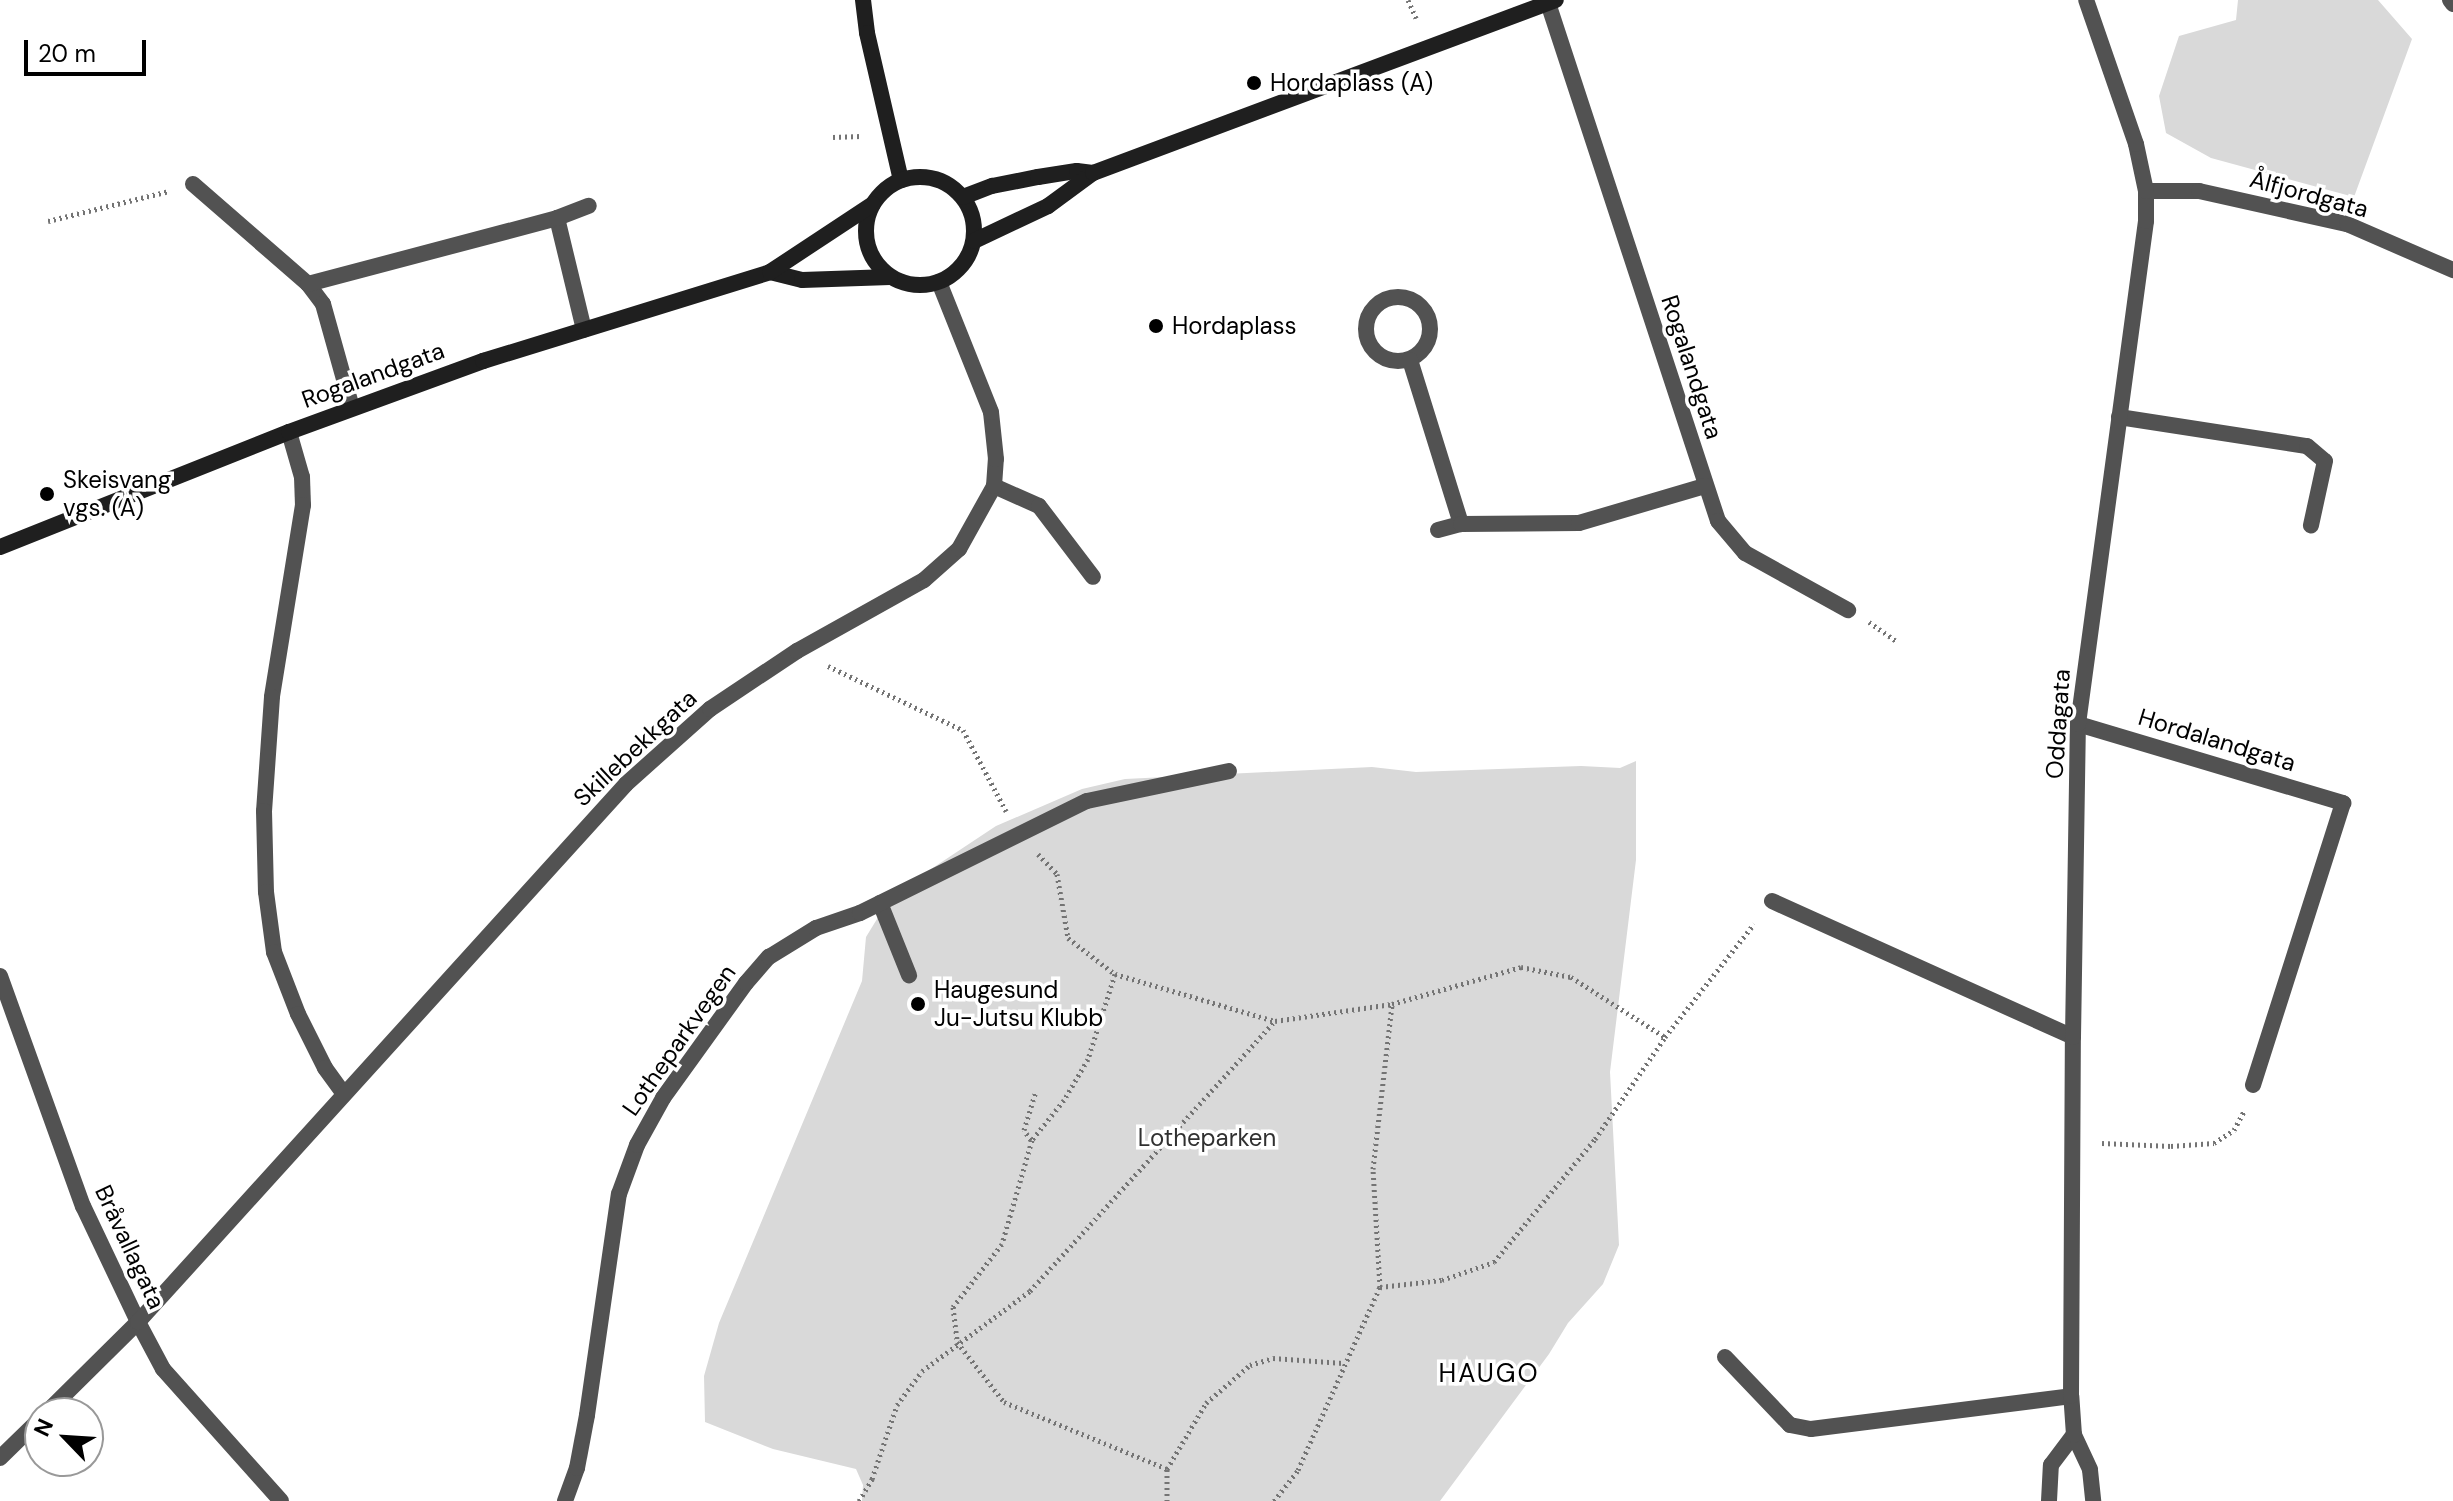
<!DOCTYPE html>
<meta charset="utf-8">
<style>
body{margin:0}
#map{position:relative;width:2453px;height:1501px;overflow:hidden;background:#fff;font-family:"DM Sans",sans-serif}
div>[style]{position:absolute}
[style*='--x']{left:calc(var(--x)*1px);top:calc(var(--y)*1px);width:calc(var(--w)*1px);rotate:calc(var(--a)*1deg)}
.green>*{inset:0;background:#d9d9d9}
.path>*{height:5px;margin-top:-2.5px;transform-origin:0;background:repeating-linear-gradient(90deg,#747474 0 2px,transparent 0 6px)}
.lane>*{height:16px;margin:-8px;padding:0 8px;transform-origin:8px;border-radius:8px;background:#525252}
.lane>.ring{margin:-8px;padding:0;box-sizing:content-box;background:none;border:16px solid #525252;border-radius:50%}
.street>*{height:16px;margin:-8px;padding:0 8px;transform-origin:8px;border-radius:8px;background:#525252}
.secondary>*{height:16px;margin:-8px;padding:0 8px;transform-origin:8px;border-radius:8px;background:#1f1f1f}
.secondary>.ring{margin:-8px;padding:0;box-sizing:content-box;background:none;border:16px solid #1f1f1f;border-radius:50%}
.dots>*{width:22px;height:22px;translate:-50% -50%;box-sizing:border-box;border:4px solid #fff;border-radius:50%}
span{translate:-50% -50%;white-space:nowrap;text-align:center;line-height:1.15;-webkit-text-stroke:7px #fff;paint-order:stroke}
.poi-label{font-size:24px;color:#000}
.left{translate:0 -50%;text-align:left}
.street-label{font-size:24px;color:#000}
.park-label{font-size:24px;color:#303030}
.neighbourhood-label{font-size:26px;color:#000;letter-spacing:2px}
.north{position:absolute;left:24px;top:1397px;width:80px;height:80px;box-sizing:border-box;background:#fff;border:2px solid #999;border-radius:50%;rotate:295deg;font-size:22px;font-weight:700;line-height:32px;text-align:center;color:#000}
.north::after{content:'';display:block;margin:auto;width:28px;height:36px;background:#000;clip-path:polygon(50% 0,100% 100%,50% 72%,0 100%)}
.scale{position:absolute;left:24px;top:40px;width:122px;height:36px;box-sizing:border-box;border:4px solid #000;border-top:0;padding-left:10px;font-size:24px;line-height:28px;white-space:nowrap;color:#000;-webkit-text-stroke:6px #fff;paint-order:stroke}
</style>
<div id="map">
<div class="green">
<i style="clip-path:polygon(2238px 0,2378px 0,2412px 39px,2354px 197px,2211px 158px,2166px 133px,2159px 96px,2179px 36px,2236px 20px)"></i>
<i style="clip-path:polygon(1636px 761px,1636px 860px,1610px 1072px,1619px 1245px,1603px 1284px,1568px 1323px,1549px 1354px,1440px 1501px,862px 1501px,863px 1485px,856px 1469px,773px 1449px,705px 1422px,704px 1376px,719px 1323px,862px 981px,866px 937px,885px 906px,916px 879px,996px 826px,1082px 789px,1125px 779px,1372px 767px,1416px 772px,1581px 766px,1620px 768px)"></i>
</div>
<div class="path">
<i style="--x:1408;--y:0;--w:20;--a:66"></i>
<i style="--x:833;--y:137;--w:28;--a:-2"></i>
<i style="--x:48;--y:221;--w:125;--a:-13.9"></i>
<i style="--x:1869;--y:622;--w:35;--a:35"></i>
<i style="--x:828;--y:666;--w:149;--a:25.4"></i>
<i style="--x:963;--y:730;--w:92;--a:62"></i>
<i style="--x:1038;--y:854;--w:28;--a:46"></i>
<i style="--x:1057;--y:874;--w:65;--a:80.2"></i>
<i style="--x:1068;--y:938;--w:59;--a:37.5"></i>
<i style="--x:1115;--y:974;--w:89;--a:107.6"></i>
<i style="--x:1088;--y:1059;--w:48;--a:120.3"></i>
<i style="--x:1064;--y:1100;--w:51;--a:128.7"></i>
<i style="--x:1032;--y:1140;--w:108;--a:106.1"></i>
<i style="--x:1002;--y:1244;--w:80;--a:127.9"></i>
<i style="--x:953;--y:1307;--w:35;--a:83"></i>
<i style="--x:957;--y:1342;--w:76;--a:51.9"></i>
<i style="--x:1004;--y:1402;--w:176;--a:22.3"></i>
<i style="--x:1115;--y:974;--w:167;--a:16.4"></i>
<i style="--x:1275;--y:1021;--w:118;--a:-8.3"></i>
<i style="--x:1392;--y:1004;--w:134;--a:-16"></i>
<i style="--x:1521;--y:967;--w:51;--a:11.3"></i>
<i style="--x:1571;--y:977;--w:112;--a:32.6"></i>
<i style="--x:1665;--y:1037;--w:144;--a:-51.8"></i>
<i style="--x:1031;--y:1140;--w:12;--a:-125"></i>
<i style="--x:1024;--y:1130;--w:39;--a:-73"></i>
<i style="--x:2102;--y:1143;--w:69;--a:2.5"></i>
<i style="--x:2171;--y:1146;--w:43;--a:-4"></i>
<i style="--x:2214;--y:1143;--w:24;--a:-33"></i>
<i style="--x:2234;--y:1130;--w:21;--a:-62"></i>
<i style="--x:1380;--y:1287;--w:62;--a:-6.4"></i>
<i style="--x:1442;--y:1280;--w:55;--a:-19.1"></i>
<i style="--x:1494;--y:1262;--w:159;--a:-50.6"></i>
<i style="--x:1595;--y:1139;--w:124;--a:-55.5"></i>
<i style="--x:859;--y:1501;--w:26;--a:-59"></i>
<i style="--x:872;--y:1479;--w:78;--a:-71.3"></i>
<i style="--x:897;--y:1405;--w:42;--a:-53.7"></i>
<i style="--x:922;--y:1371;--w:134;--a:-36.5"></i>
<i style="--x:1030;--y:1291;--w:365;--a:-47.8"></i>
<i style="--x:1167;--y:1501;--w:32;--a:-90"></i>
<i style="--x:1167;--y:1469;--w:77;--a:-59.4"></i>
<i style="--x:1206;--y:1403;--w:58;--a:-40.8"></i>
<i style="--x:1250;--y:1365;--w:24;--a:-17"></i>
<i style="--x:1273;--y:1358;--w:70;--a:4.1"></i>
<i style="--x:1274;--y:1501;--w:39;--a:-52"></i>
<i style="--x:1298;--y:1470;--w:201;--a:-65.9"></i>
<i style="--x:1380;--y:1287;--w:118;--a:-93.4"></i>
<i style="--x:1373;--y:1169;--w:166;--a:-83.4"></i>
</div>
<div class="lane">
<i style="--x:2450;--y:0;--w:5;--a:53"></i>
<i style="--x:193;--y:184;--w:152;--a:41"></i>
<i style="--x:308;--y:284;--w:25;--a:53"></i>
<i style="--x:323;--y:304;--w:108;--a:74.4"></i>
<i style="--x:557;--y:218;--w:115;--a:76.4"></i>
<i style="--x:308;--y:284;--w:258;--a:-14.8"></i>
<i style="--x:557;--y:218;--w:34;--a:-21"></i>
<i class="ring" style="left:1366px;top:297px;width:48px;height:48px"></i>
<i style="--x:1410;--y:360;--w:172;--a:72.7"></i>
<i style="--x:2119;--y:417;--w:190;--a:8.8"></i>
<i style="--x:2307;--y:446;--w:23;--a:40"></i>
<i style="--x:2325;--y:461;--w:66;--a:102.3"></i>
<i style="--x:994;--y:486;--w:49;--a:24"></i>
<i style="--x:1039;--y:506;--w:89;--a:52.7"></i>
<i style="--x:1725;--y:1357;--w:94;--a:46.3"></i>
<i style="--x:1790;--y:1425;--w:21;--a:11"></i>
<i style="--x:1811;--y:1429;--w:262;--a:-7.2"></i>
<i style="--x:2049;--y:1501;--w:36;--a:-87"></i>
<i style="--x:2051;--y:1465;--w:38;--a:-53"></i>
<i style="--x:2074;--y:1435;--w:38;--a:65"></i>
<i style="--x:2090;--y:1470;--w:31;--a:84"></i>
</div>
<div class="street">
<i style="--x:1548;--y:3;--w:545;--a:71.83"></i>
<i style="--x:1718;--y:521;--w:42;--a:49.8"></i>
<i style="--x:1745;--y:553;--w:118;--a:29"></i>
<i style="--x:2146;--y:191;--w:53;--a:0"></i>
<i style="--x:2199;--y:191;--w:152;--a:12.6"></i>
<i style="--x:2347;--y:224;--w:116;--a:23.5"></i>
<i style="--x:289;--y:432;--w:47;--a:73.9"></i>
<i style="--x:302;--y:477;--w:28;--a:88"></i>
<i style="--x:303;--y:505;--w:194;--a:99.2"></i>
<i style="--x:272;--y:697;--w:114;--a:94"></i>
<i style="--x:264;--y:811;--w:81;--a:88.6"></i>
<i style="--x:266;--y:892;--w:61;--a:82.4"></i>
<i style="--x:274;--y:952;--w:66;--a:68.8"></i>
<i style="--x:298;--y:1014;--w:60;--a:63.4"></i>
<i style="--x:325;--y:1068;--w:32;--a:54"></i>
<i style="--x:1438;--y:530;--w:24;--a:-15"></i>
<i style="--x:1461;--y:524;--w:118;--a:-0.5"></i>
<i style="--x:1579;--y:523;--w:131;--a:-16.4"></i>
<i style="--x:2078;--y:724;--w:277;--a:16.6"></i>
<i style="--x:2343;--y:803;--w:296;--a:107.7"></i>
<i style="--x:1772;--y:901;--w:330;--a:24.3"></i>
<i style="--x:880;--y:903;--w:78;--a:68.1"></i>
<i style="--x:0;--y:976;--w:245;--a:70.2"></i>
<i style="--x:83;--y:1206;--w:128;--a:64.6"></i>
<i style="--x:138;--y:1322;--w:53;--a:62"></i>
<i style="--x:163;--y:1369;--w:177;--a:48.2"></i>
<i style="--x:46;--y:1413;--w:129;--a:-44.7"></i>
<i style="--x:138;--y:1322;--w:726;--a:-47.79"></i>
<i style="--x:626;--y:784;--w:113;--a:-41.8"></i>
<i style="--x:710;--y:709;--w:105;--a:-33.7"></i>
<i style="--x:797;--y:651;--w:145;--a:-29.2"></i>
<i style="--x:924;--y:580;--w:47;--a:-41.5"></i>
<i style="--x:959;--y:549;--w:72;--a:-60.9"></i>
<i style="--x:994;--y:486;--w:27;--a:-86"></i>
<i style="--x:996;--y:459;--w:47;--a:-96.1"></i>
<i style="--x:991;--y:412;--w:140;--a:-111.8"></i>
<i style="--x:2074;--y:1435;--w:39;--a:-94"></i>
<i style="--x:2071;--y:1396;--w:359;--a:-89.7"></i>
<i style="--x:2073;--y:1037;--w:313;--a:-89.1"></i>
<i style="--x:2078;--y:724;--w:508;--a:-82.3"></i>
<i style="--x:2146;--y:221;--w:30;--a:-90"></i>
<i style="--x:2146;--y:191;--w:48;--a:-102"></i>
<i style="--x:2136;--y:144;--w:152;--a:-109.1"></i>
<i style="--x:0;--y:1458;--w:56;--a:-44.3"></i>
<i style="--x:565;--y:1501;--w:35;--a:-70"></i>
<i style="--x:577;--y:1468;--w:54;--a:-79.3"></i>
<i style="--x:587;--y:1415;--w:223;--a:-81.8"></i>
<i style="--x:619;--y:1194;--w:52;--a:-69.8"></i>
<i style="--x:637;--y:1145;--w:54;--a:-61"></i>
<i style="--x:663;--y:1098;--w:142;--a:-54.2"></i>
<i style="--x:746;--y:983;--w:35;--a:-49"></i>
<i style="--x:769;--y:957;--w:55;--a:-31.7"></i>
<i style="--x:816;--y:928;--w:46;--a:-18.8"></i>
<i style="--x:860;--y:913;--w:253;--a:-26.3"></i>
<i style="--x:1087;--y:801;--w:145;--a:-11.9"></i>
</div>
<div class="secondary">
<i style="--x:863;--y:0;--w:33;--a:83"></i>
<i style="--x:867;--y:33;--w:151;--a:77"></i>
<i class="ring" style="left:866px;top:177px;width:92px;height:92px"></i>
<i style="--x:963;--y:197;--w:31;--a:-21"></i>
<i style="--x:992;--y:186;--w:47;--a:-11.1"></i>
<i style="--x:1038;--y:177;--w:39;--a:-9"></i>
<i style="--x:1077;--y:171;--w:16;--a:7"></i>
<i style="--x:974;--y:241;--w:82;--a:-25.3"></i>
<i style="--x:1048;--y:206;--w:56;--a:-36.3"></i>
<i style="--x:1093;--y:173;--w:494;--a:-20.5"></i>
<i style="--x:770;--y:272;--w:33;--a:14"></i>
<i style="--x:802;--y:280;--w:88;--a:-2"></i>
<i style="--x:0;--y:547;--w:311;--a:-21.7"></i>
<i style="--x:289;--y:432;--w:207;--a:-20.1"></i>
<i style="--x:483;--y:361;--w:300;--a:-17.2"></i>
<i style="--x:770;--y:272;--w:123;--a:-33.4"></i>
</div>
<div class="dots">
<i style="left:1254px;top:83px;background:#000"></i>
<i style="left:1156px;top:326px;background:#000"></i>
<i style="left:47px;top:494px;background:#000"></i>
<i style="left:918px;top:1004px;background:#000"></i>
</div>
<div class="poi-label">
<span class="left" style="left:1270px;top:83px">Hordaplass (A)</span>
<span class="left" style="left:1172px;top:326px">Hordaplass</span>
<span class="left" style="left:63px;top:494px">Skeisvang<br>vgs. (A)</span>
<span class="left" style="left:934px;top:1004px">Haugesund<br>Ju-Jutsu Klubb</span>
</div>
<div class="street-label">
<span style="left:2309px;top:194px;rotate:15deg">Ålfjordgata</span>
<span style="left:1692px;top:367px;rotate:72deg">Rogalandgata</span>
<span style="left:373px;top:375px;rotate:-20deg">Rogalandgata</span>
<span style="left:2058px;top:724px;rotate:-86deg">Oddagata</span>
<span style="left:2217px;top:740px;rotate:17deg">Hordalandgata</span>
<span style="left:635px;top:748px;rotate:-43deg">Skillebekkgata</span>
<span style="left:679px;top:1040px;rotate:-55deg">Lotheparkvegen</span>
<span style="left:130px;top:1247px;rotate:65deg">Bråvallagata</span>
</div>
<div class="park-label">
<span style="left:1207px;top:1138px">Lotheparken</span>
</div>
<div class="neighbourhood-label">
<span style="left:1489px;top:1374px">HAUGO</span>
</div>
<div class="north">N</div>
<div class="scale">20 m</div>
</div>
